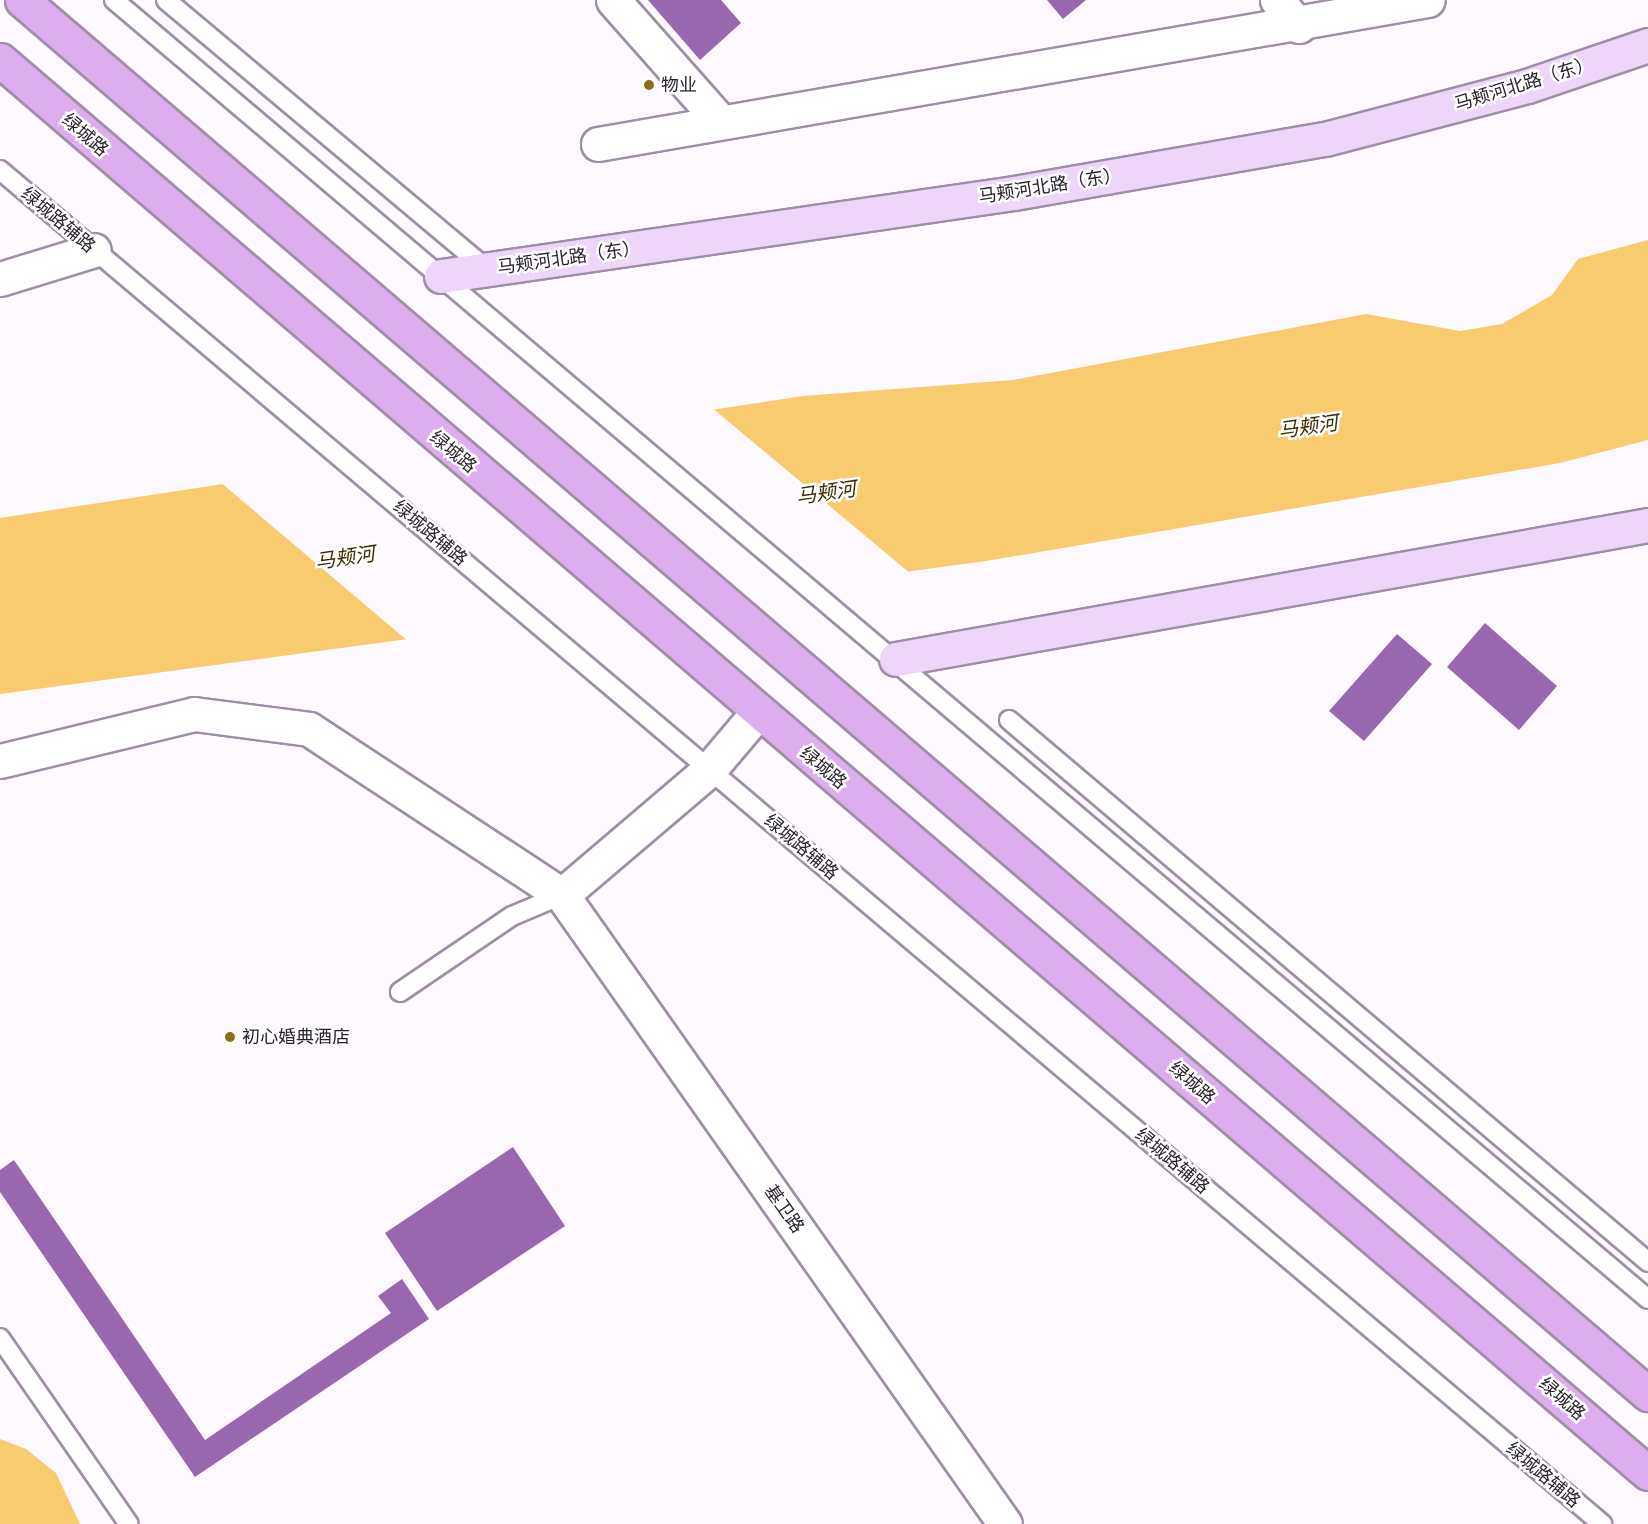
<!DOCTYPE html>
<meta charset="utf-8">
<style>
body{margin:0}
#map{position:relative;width:1648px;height:1524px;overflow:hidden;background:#fdf9fe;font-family:"Work Sans","Noto Sans SC",sans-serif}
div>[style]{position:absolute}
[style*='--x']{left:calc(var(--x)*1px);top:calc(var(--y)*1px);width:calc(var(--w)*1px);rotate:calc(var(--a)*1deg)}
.water>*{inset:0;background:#f8cb6f}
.pier>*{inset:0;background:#fdf9fe}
.building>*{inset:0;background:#9966b0}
.roads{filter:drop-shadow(2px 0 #9e8ea6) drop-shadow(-2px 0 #9e8ea6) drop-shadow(0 2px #9e8ea6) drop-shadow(0 -2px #9e8ea6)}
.lane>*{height:18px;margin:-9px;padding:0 9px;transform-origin:9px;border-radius:9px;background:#fff}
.street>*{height:33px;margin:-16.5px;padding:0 16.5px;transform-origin:16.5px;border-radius:16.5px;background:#fff}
.secondary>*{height:33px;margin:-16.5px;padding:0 16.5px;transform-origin:16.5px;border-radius:16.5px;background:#edd6f8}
.primary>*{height:33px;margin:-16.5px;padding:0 16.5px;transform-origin:16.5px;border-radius:16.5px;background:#dcaef0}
.dots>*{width:16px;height:16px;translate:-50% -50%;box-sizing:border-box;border:3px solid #fff;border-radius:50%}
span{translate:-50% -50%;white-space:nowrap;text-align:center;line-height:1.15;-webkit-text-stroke:5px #fff;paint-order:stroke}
.street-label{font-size:18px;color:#28212b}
.poi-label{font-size:18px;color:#28212b}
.left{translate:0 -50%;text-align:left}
.water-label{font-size:20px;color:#3e2c03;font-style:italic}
</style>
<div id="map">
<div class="water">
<i style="clip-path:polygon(1648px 240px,1648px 440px,1560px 463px,986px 561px,0 694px,0 518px,803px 396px,1013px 380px,1366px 314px,1460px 331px,1502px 324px,1552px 295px,1578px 259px)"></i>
<i style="clip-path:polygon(0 1439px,26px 1449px,56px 1473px,80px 1524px,0 1524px)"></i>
</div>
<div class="pier">
<i style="clip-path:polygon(711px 407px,911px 574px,409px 642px,219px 481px)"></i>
</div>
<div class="building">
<i style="clip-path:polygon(648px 0,721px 0,741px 23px,700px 60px)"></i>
<i style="clip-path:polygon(1047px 0,1086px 0,1063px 19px)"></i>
<i style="clip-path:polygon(1485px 623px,1557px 686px,1519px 730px,1447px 667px)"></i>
<i style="clip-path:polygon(1397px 634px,1432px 664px,1364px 741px,1329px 711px)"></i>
<i style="clip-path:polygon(513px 1147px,565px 1226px,437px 1311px,385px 1233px)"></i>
<i style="clip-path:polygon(14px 1160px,205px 1440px,391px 1313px,378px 1296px,402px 1279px,429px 1319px,195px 1477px,0 1192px,0 1170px)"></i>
</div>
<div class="roads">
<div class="lane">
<i style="--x:114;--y:0;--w:2010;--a:40.26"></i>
<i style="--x:166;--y:0;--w:420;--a:40"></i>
<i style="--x:0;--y:170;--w:2098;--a:40.2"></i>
<i style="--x:1009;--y:720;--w:838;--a:40.3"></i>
<i style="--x:400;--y:992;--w:135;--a:-34.2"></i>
<i style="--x:512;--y:916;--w:54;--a:-22.8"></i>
<i style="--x:0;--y:1338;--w:226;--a:55.3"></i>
</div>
<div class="street">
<i style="--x:613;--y:0;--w:162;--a:48.5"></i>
<i style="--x:1277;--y:0;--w:34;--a:50"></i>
<i style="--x:598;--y:144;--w:842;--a:-9.84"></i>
<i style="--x:0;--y:279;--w:98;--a:-17.1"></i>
<i style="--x:0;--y:761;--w:200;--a:-13.6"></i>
<i style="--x:194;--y:714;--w:116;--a:7.4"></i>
<i style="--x:309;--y:729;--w:303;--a:33.3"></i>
<i style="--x:562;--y:895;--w:769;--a:54.84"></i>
<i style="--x:562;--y:895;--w:193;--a:-40.4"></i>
<i style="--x:709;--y:770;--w:76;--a:-49.8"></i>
</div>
<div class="secondary">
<i style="--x:441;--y:276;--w:579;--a:-8.24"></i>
<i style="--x:1014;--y:193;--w:316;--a:-9.9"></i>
<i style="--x:1325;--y:139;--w:209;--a:-14.7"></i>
<i style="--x:1527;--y:86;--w:128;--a:-18.7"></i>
<i style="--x:896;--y:659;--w:764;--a:-10.1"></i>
</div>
<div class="primary">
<i style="--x:22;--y:0;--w:2142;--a:40.61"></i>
<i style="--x:0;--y:60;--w:2171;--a:40.61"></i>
</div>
</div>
<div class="dots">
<i style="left:649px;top:85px;background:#916c12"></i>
<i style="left:230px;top:1037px;background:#916c12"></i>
</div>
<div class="street-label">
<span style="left:1524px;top:84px;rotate:-17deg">马颊河北路（东）</span>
<span style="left:85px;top:135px;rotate:41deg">绿城路</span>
<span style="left:1050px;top:186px;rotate:-9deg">马颊河北路（东）</span>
<span style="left:58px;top:220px;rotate:40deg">绿城路辅路</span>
<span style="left:569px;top:258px;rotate:-8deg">马颊河北路（东）</span>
<span style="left:453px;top:452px;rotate:40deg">绿城路</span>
<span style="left:430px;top:533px;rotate:40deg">绿城路辅路</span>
<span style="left:823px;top:768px;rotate:40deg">绿城路</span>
<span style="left:801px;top:847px;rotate:40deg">绿城路辅路</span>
<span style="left:1192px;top:1083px;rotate:41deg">绿城路</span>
<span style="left:1172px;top:1161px;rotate:40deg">绿城路辅路</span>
<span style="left:784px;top:1209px;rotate:55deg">基卫路</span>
<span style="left:1562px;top:1399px;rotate:41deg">绿城路</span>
<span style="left:1543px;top:1475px;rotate:40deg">绿城路辅路</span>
</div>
<div class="poi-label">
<span class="left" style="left:661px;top:85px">物业</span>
<span class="left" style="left:242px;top:1037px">初心婚典酒店</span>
</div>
<div class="water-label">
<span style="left:1308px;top:427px;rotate:-8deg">马颊河</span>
<span style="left:826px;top:493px;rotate:-8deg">马颊河</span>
<span style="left:345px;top:558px;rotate:-8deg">马颊河</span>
</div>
</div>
